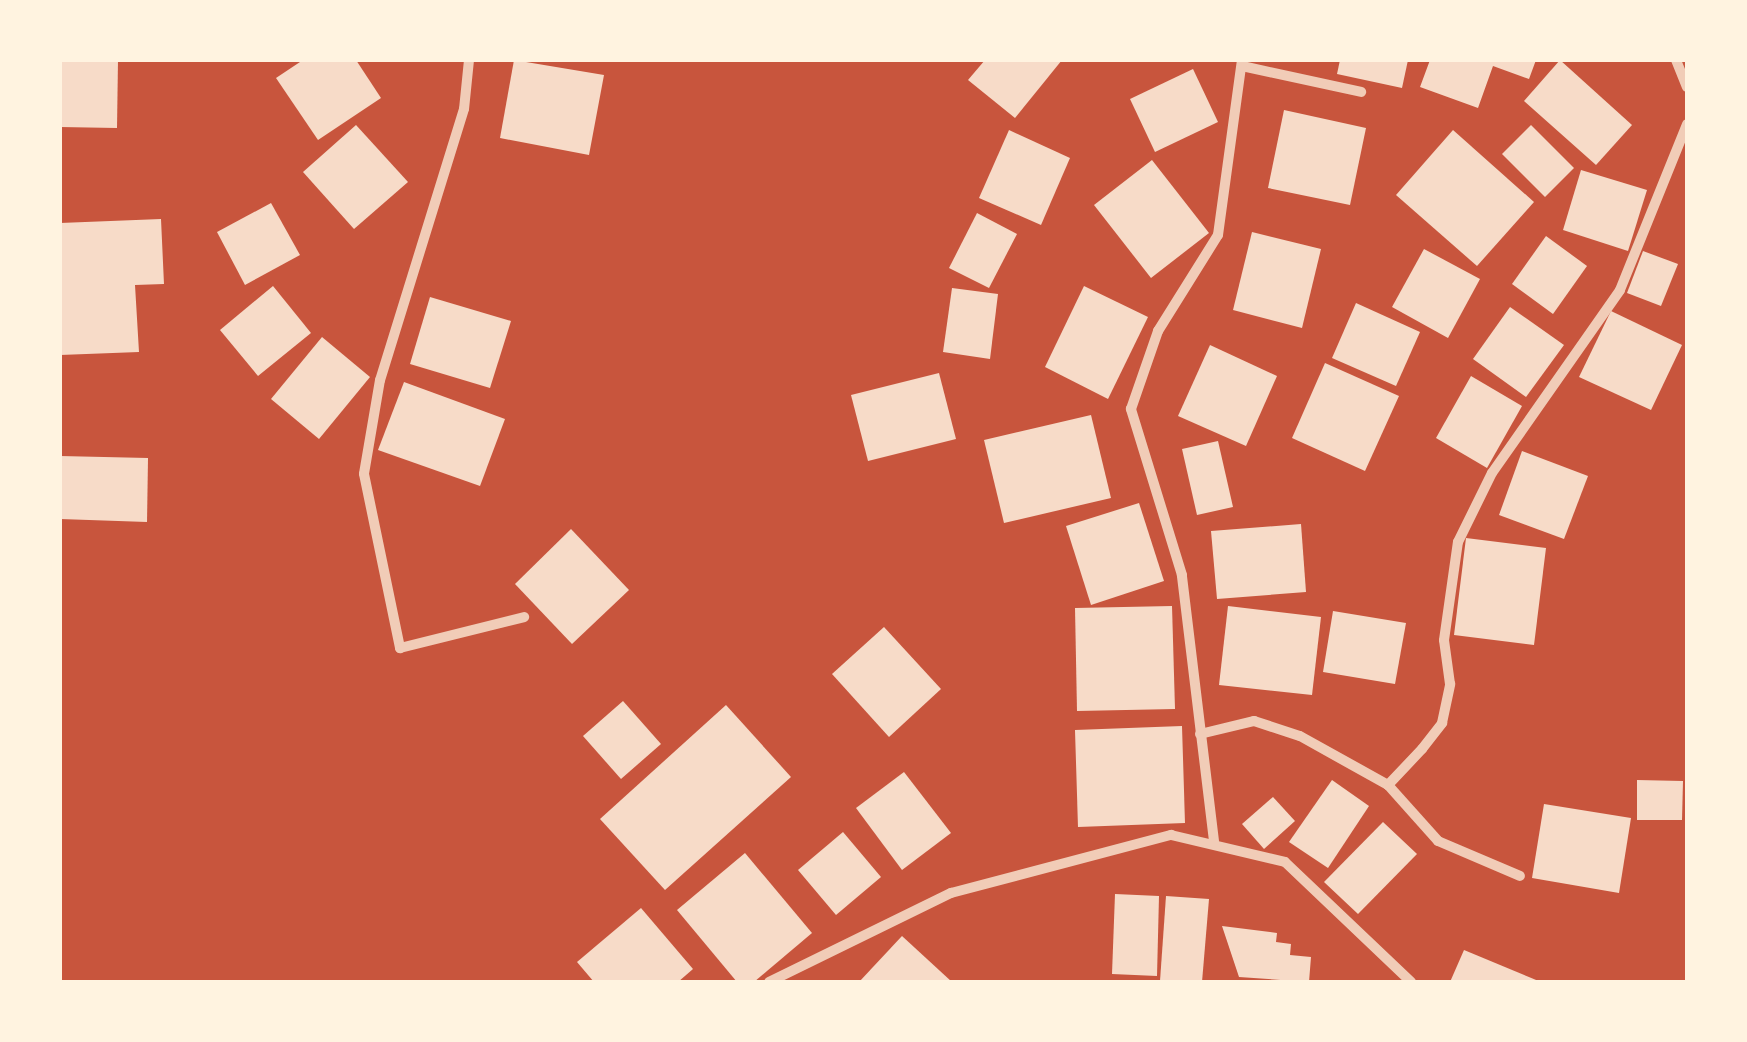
<!DOCTYPE html>
<style>
body{margin:0}
#map{position:relative;width:1747px;height:1042px;overflow:hidden;background:#c8553d;font-family:Montserrat,sans-serif}
div>[style]{position:absolute}
[style*='--x']{left:calc(var(--x)*1px);top:calc(var(--y)*1px);width:calc(var(--w)*1px);rotate:calc(var(--a)*1deg)}
.building>*{inset:0;background:#f7dbc8}
.minor>*{height:10px;margin:-5px;padding:0 5px;transform-origin:5px;border-radius:5px;background:#f1ccb7}
span{translate:-50% -50%;white-space:nowrap;text-align:center;line-height:1.15;-webkit-text-stroke:8px #fff3e0;paint-order:stroke}
.frame{position:absolute;inset:0;border:62px solid #fff3e0;pointer-events:none}
</style>
<div id="map">
<div class="building">
<i style="clip-path:polygon(60px 60px,118px 60px,117px 128px,60px 127px)"></i>
<i style="clip-path:polygon(303px 60px,356px 60px,381px 98px,318px 140px,276px 78px)"></i>
<i style="clip-path:polygon(514px 60px,604px 75px,589px 155px,500px 138px)"></i>
<i style="clip-path:polygon(985px 60px,1062px 60px,1015px 118px,968px 80px)"></i>
<i style="clip-path:polygon(1340px 60px,1408px 60px,1402px 88px,1337px 74px)"></i>
<i style="clip-path:polygon(1430px 60px,1536px 60px,1529px 79px,1493px 66px,1478px 108px,1420px 87px)"></i>
<i style="clip-path:polygon(1560px 60px,1632px 125px,1596px 165px,1524px 101px)"></i>
<i style="clip-path:polygon(1193px 69px,1218px 122px,1155px 152px,1130px 99px)"></i>
<i style="clip-path:polygon(1284px 110px,1366px 128px,1350px 205px,1268px 188px)"></i>
<i style="clip-path:polygon(356px 125px,408px 182px,354px 229px,303px 172px)"></i>
<i style="clip-path:polygon(1531px 125px,1574px 168px,1545px 197px,1502px 154px)"></i>
<i style="clip-path:polygon(1009px 130px,1070px 158px,1041px 225px,979px 198px)"></i>
<i style="clip-path:polygon(1453px 130px,1534px 202px,1477px 266px,1396px 195px)"></i>
<i style="clip-path:polygon(1152px 160px,1209px 233px,1151px 278px,1094px 205px)"></i>
<i style="clip-path:polygon(1581px 170px,1647px 190px,1628px 251px,1563px 230px)"></i>
<i style="clip-path:polygon(271px 203px,300px 255px,245px 285px,217px 232px)"></i>
<i style="clip-path:polygon(977px 213px,1017px 234px,989px 288px,949px 268px)"></i>
<i style="clip-path:polygon(161px 219px,164px 284px,135px 285px,139px 352px,60px 355px,60px 223px)"></i>
<i style="clip-path:polygon(1252px 232px,1321px 249px,1302px 328px,1233px 310px)"></i>
<i style="clip-path:polygon(1546px 236px,1587px 266px,1553px 314px,1512px 284px)"></i>
<i style="clip-path:polygon(1424px 249px,1480px 279px,1448px 338px,1392px 307px)"></i>
<i style="clip-path:polygon(1643px 251px,1678px 264px,1661px 306px,1627px 293px)"></i>
<i style="clip-path:polygon(273px 286px,311px 333px,258px 376px,220px 330px)"></i>
<i style="clip-path:polygon(1084px 286px,1148px 317px,1108px 399px,1045px 367px)"></i>
<i style="clip-path:polygon(952px 288px,998px 294px,990px 359px,943px 352px)"></i>
<i style="clip-path:polygon(430px 297px,511px 321px,490px 388px,410px 364px)"></i>
<i style="clip-path:polygon(1356px 303px,1420px 332px,1396px 386px,1332px 358px)"></i>
<i style="clip-path:polygon(1510px 307px,1564px 345px,1526px 397px,1473px 359px)"></i>
<i style="clip-path:polygon(1611px 311px,1682px 345px,1651px 410px,1579px 377px)"></i>
<i style="clip-path:polygon(322px 337px,370px 377px,319px 439px,271px 399px)"></i>
<i style="clip-path:polygon(1210px 345px,1277px 376px,1246px 446px,1178px 416px)"></i>
<i style="clip-path:polygon(1325px 363px,1399px 396px,1365px 471px,1292px 438px)"></i>
<i style="clip-path:polygon(939px 373px,956px 439px,868px 461px,851px 395px)"></i>
<i style="clip-path:polygon(1471px 376px,1522px 406px,1487px 468px,1436px 438px)"></i>
<i style="clip-path:polygon(404px 382px,505px 419px,480px 486px,378px 450px)"></i>
<i style="clip-path:polygon(1091px 415px,1111px 498px,1004px 523px,984px 440px)"></i>
<i style="clip-path:polygon(1218px 441px,1233px 507px,1197px 515px,1182px 449px)"></i>
<i style="clip-path:polygon(1522px 451px,1588px 476px,1564px 539px,1499px 515px)"></i>
<i style="clip-path:polygon(60px 456px,148px 458px,147px 522px,60px 519px)"></i>
<i style="clip-path:polygon(1139px 503px,1164px 581px,1091px 605px,1066px 526px)"></i>
<i style="clip-path:polygon(1301px 524px,1306px 592px,1217px 599px,1211px 531px)"></i>
<i style="clip-path:polygon(571px 529px,629px 590px,572px 644px,515px 584px)"></i>
<i style="clip-path:polygon(1466px 538px,1546px 548px,1534px 645px,1454px 635px)"></i>
<i style="clip-path:polygon(1172px 606px,1175px 709px,1077px 711px,1075px 608px)"></i>
<i style="clip-path:polygon(1228px 606px,1321px 617px,1312px 695px,1219px 685px)"></i>
<i style="clip-path:polygon(1333px 611px,1406px 623px,1395px 684px,1323px 672px)"></i>
<i style="clip-path:polygon(884px 627px,941px 689px,889px 737px,832px 674px)"></i>
<i style="clip-path:polygon(623px 701px,661px 744px,621px 779px,583px 736px)"></i>
<i style="clip-path:polygon(726px 705px,791px 777px,665px 890px,600px 819px)"></i>
<i style="clip-path:polygon(1182px 726px,1185px 823px,1078px 827px,1075px 730px)"></i>
<i style="clip-path:polygon(904px 772px,951px 833px,902px 870px,856px 808px)"></i>
<i style="clip-path:polygon(1332px 780px,1369px 806px,1328px 868px,1289px 842px)"></i>
<i style="clip-path:polygon(1637px 780px,1683px 781px,1682px 820px,1637px 820px)"></i>
<i style="clip-path:polygon(1273px 797px,1295px 821px,1264px 849px,1242px 824px)"></i>
<i style="clip-path:polygon(1544px 804px,1631px 818px,1619px 893px,1532px 878px)"></i>
<i style="clip-path:polygon(1383px 822px,1417px 854px,1358px 914px,1324px 882px)"></i>
<i style="clip-path:polygon(843px 832px,881px 877px,836px 915px,798px 870px)"></i>
<i style="clip-path:polygon(745px 853px,812px 933px,754px 982px,737px 982px,677px 910px)"></i>
<i style="clip-path:polygon(1115px 894px,1159px 896px,1157px 976px,1112px 974px)"></i>
<i style="clip-path:polygon(1166px 896px,1209px 899px,1202px 982px,1160px 981px)"></i>
<i style="clip-path:polygon(641px 908px,693px 969px,678px 982px,594px 982px,577px 962px)"></i>
<i style="clip-path:polygon(1222px 926px,1277px 933px,1276px 942px,1291px 944px,1290px 955px,1311px 957px,1309px 982px,1239px 977px)"></i>
<i style="clip-path:polygon(902px 936px,952px 982px,859px 982px)"></i>
<i style="clip-path:polygon(1464px 950px,1541px 982px,1450px 982px)"></i>
</div>
<div class="minor">
<i style="--x:469;--y:60;--w:49;--a:95.8"></i>
<i style="--x:464;--y:109;--w:284;--a:107.2"></i>
<i style="--x:380;--y:380;--w:95;--a:99.7"></i>
<i style="--x:364;--y:474;--w:178;--a:78.3"></i>
<i style="--x:400;--y:648;--w:128;--a:-14"></i>
<i style="--x:1676;--y:60;--w:29;--a:68"></i>
<i style="--x:1242;--y:66;--w:122;--a:12.3"></i>
<i style="--x:1200;--y:734;--w:56;--a:-13.5"></i>
<i style="--x:1254;--y:721;--w:48;--a:18.1"></i>
<i style="--x:1300;--y:736;--w:101;--a:29.1"></i>
<i style="--x:1388;--y:785;--w:50;--a:-46.6"></i>
<i style="--x:1422;--y:749;--w:33;--a:-52"></i>
<i style="--x:1442;--y:723;--w:40;--a:-78"></i>
<i style="--x:1450;--y:684;--w:44;--a:-97.8"></i>
<i style="--x:1444;--y:640;--w:99;--a:-81.9"></i>
<i style="--x:1458;--y:542;--w:77;--a:-63.8"></i>
<i style="--x:1492;--y:473;--w:223;--a:-55"></i>
<i style="--x:1620;--y:290;--w:179;--a:-68"></i>
<i style="--x:1388;--y:785;--w:75;--a:48.2"></i>
<i style="--x:1438;--y:841;--w:89;--a:23.1"></i>
<i style="--x:1214;--y:841;--w:268;--a:-96.9"></i>
<i style="--x:1182;--y:575;--w:174;--a:-107.1"></i>
<i style="--x:1131;--y:409;--w:83;--a:-70.9"></i>
<i style="--x:1158;--y:331;--w:113;--a:-58"></i>
<i style="--x:1218;--y:235;--w:177;--a:-82.2"></i>
<i style="--x:769;--y:982;--w:203;--a:-26.1"></i>
<i style="--x:951;--y:893;--w:228;--a:-14.8"></i>
<i style="--x:1171;--y:835;--w:117;--a:13.3"></i>
<i style="--x:1285;--y:862;--w:174;--a:43.6"></i>
</div>
<div class="frame"></div>
</div>
